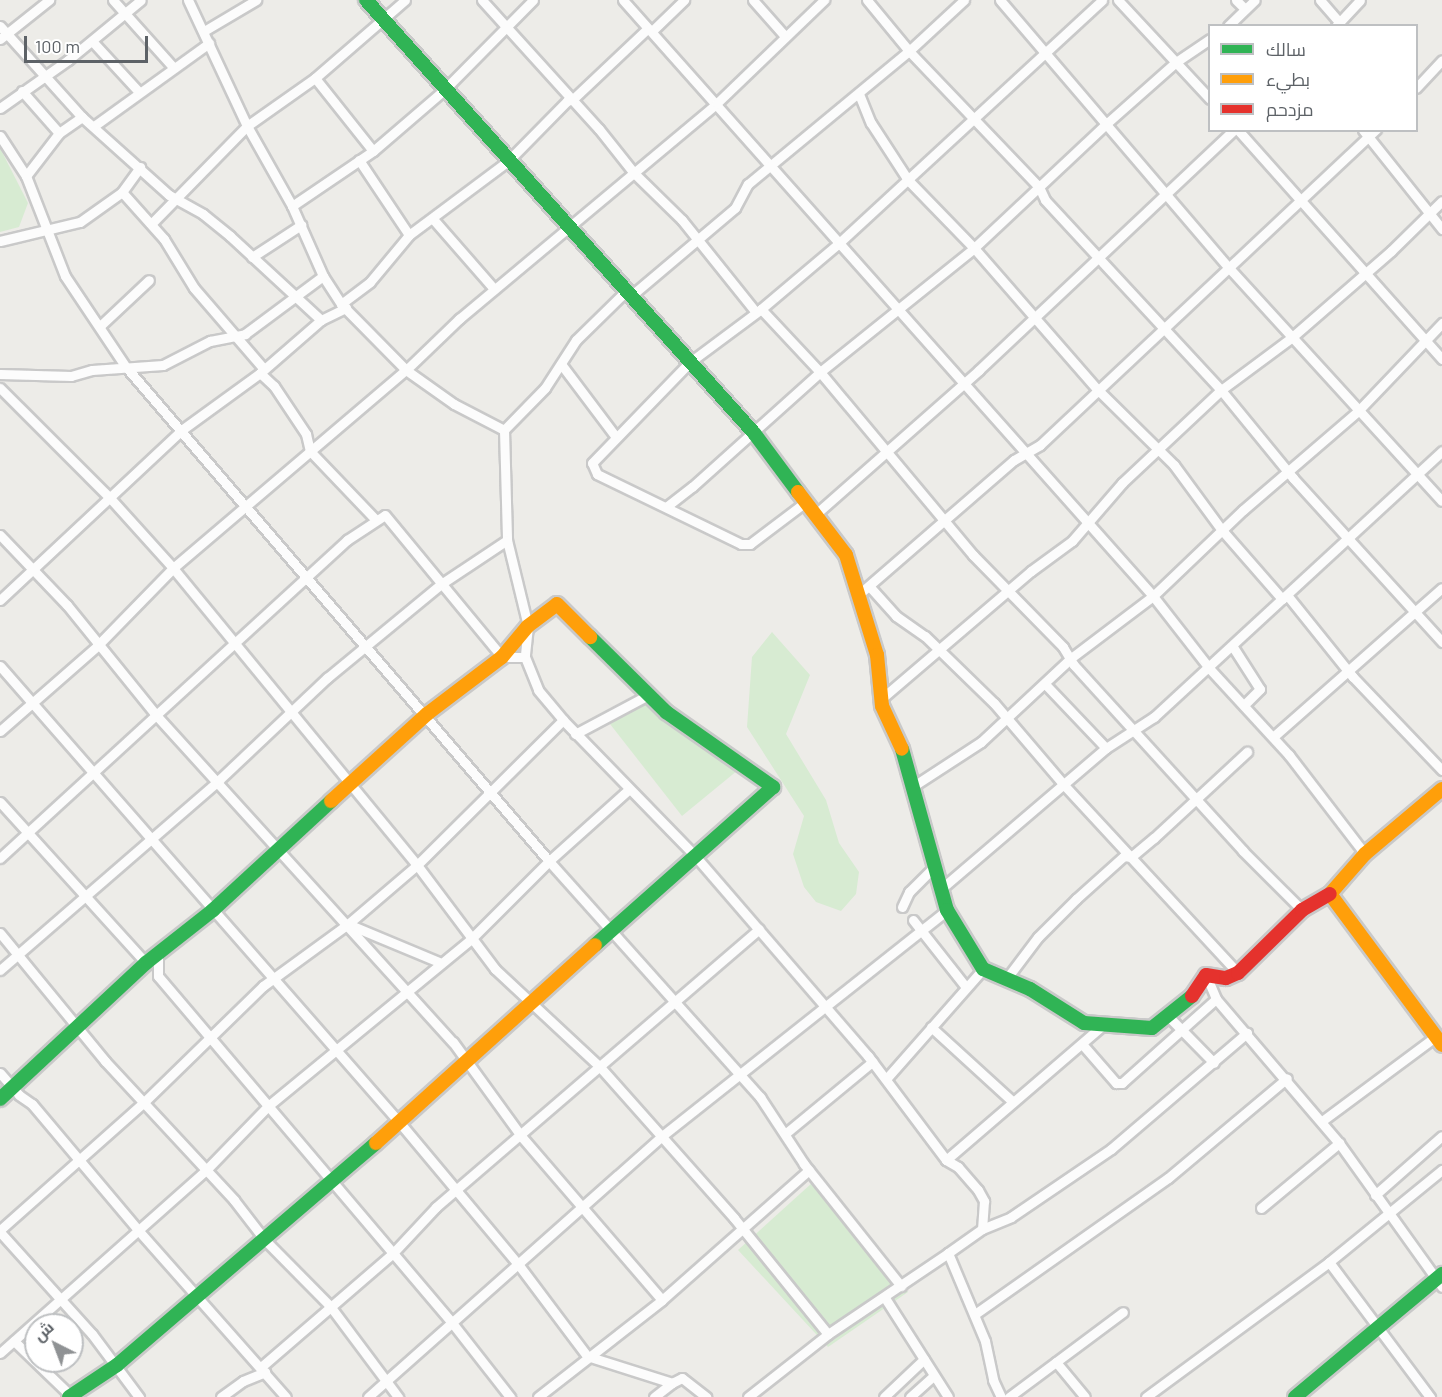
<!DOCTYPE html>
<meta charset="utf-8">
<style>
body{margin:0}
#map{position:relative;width:1442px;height:1397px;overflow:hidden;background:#edece8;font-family:Barlow,Cairo,sans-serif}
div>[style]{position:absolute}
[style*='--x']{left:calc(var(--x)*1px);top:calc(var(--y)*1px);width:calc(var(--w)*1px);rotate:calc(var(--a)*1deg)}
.green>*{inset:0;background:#d7ebd2}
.roads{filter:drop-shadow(2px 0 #c9c9c9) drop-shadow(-2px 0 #c9c9c9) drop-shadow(0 2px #c9c9c9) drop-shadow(0 -2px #c9c9c9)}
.street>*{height:9px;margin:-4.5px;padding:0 4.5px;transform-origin:4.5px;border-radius:4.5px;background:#fcfcfc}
.fast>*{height:14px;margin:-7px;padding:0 7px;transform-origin:7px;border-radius:7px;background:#30b455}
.slow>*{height:14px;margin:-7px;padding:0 7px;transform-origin:7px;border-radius:7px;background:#ff9f0a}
.jam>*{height:14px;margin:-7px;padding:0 7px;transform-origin:7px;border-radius:7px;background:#e5322d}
span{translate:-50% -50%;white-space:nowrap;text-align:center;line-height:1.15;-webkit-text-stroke:5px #fff;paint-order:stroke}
.legend{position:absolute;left:1208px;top:24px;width:210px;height:108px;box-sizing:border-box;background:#fff;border:2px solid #bec0c2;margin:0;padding:8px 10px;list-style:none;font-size:18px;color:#5d6267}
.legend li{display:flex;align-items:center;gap:12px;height:30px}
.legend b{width:30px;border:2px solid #bec0c2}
.north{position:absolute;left:24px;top:1313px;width:60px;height:60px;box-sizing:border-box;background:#fff;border:2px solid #bec0c2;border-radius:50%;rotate:318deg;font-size:16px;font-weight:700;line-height:24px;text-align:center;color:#5d6267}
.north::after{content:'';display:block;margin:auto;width:21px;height:27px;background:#8f9294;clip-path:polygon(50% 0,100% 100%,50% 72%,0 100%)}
.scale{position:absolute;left:24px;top:36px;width:124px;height:27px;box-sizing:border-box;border:3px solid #5d6267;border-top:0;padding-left:8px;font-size:18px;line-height:21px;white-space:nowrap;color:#5d6267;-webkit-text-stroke:4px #fff;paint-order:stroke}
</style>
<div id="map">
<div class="green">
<i style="clip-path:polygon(0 148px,28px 203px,19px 227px,0 232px)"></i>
<i style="clip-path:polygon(772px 632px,810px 675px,786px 734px,826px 800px,839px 843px,859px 872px,856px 894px,841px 911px,816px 902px,804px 887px,793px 854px,804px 816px,747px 727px,752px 657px)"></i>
<i style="clip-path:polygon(649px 701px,749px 761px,682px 816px,610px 724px)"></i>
<i style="clip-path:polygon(812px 1183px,908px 1292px,828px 1347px,738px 1250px)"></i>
</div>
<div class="roads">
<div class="street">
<i style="--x:113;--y:0;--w:90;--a:48.2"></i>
<i style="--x:188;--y:0;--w:139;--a:64.9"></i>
<i style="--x:247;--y:126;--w:92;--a:60.6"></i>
<i style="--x:292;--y:206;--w:77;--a:66.1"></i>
<i style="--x:323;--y:276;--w:33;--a:57"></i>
<i style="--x:341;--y:304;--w:93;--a:45.4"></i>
<i style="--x:406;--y:370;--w:59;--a:35.3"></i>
<i style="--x:454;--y:404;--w:56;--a:27.5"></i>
<i style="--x:482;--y:0;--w:174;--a:47.8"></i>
<i style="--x:599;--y:129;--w:56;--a:51.5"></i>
<i style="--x:634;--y:173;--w:67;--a:44.4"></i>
<i style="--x:682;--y:220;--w:117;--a:51.3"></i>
<i style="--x:623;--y:0;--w:798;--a:48.35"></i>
<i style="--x:1153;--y:596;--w:91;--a:52.1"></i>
<i style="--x:1209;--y:668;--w:118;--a:47.4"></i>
<i style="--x:1289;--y:755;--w:125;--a:52.5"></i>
<i style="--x:753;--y:0;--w:48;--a:48.4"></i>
<i style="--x:867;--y:0;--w:66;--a:50.5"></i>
<i style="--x:909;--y:51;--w:188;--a:46.3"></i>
<i style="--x:1039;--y:187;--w:14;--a:65"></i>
<i style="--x:1045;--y:200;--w:259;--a:47.2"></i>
<i style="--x:1221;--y:390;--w:114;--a:50.7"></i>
<i style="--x:1293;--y:478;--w:222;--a:47.7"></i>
<i style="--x:1000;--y:0;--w:354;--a:49.5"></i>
<i style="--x:1230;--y:269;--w:314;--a:47.6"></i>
<i style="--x:1118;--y:0;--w:135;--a:47.1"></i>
<i style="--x:1236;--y:0;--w:13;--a:45"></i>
<i style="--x:1320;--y:0;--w:29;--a:49"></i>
<i style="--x:0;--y:26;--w:122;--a:48"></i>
<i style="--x:82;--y:117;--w:117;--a:41.9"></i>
<i style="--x:169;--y:195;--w:39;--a:29"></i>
<i style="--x:203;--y:214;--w:35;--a:39"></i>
<i style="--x:230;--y:236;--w:124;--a:42.7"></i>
<i style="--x:321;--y:320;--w:28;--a:-26"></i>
<i style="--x:1228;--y:26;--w:37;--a:-44"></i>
<i style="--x:1336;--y:26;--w:35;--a:-47"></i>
<i style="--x:204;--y:31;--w:61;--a:-30.8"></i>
<i style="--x:652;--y:31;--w:45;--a:-44.1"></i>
<i style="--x:0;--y:39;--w:63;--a:-38.5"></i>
<i style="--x:92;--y:41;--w:69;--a:47.3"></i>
<i style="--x:315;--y:78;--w:93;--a:51.5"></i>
<i style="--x:1416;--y:88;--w:38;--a:-47"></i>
<i style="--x:22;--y:91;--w:56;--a:48.6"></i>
<i style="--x:859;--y:94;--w:31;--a:68"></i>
<i style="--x:871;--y:123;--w:68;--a:57"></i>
<i style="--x:908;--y:180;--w:95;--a:45.9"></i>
<i style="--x:974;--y:248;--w:189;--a:48.9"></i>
<i style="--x:1098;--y:390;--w:107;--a:44.6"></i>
<i style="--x:1174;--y:465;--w:79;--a:53.7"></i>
<i style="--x:1221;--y:529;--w:93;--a:48.9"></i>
<i style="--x:0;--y:108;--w:83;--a:-35.2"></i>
<i style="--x:68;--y:60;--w:94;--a:-39.4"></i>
<i style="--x:94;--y:126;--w:142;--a:-35.8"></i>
<i style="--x:1238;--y:130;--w:307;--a:48.3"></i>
<i style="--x:1363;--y:130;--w:127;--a:51.4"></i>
<i style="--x:0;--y:136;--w:48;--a:57"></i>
<i style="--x:26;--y:176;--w:107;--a:68.7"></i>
<i style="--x:65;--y:276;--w:110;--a:56.2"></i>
<i style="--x:126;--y:367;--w:650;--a:49.43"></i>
<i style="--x:549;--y:861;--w:317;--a:48.2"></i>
<i style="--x:760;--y:1097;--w:80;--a:56.7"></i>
<i style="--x:804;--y:1164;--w:156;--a:51.5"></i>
<i style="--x:359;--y:160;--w:90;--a:56.3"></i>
<i style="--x:26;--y:176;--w:54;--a:-52.5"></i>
<i style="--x:59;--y:133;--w:28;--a:-35"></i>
<i style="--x:122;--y:192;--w:63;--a:48.2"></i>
<i style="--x:164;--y:239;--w:57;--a:58.5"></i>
<i style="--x:194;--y:288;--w:106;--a:49.2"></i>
<i style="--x:292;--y:206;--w:98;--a:-34.2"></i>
<i style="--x:373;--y:151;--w:95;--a:-40.7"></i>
<i style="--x:445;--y:89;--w:125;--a:-45.3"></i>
<i style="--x:433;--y:219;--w:93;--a:48.9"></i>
<i style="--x:151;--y:224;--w:137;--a:-45.6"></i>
<i style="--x:247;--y:126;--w:83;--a:-35.2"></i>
<i style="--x:315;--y:78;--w:119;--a:-40.9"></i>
<i style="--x:0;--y:241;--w:82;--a:-13.4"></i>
<i style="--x:80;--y:222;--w:52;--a:-35.5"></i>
<i style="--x:122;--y:192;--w:31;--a:-54"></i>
<i style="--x:252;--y:257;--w:59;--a:-33.1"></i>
<i style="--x:627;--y:290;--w:71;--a:135.6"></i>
<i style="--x:576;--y:340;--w:57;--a:122.9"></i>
<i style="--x:545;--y:388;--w:59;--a:134.3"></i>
<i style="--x:504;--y:430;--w:110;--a:88.4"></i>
<i style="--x:507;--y:540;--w:89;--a:76.3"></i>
<i style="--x:528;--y:626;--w:31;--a:96"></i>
<i style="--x:525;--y:657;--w:35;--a:68"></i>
<i style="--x:538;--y:690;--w:39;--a:50"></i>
<i style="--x:563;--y:720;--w:192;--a:45.8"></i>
<i style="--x:697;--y:858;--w:262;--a:49.2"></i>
<i style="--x:868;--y:1056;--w:130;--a:53.1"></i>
<i style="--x:946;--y:1160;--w:14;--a:30"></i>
<i style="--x:958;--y:1167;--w:30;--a:49"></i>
<i style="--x:978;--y:1190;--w:13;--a:61"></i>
<i style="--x:984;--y:1201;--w:28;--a:94"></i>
<i style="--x:982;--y:1229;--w:42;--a:144.8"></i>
<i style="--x:948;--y:1253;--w:95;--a:67.2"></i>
<i style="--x:985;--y:1341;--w:40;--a:78"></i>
<i style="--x:993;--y:1380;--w:19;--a:65"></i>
<i style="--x:632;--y:295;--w:135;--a:-40.2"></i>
<i style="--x:735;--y:208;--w:27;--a:-62"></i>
<i style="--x:748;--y:184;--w:209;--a:-39.6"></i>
<i style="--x:909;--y:51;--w:75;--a:-42.8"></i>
<i style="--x:341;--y:304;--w:36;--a:-37"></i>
<i style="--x:370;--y:282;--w:61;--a:-50.3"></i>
<i style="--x:409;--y:235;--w:124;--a:-36.8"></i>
<i style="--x:508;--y:161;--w:84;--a:-45.5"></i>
<i style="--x:567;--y:101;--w:6;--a:-18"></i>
<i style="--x:573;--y:99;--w:103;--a:-43.4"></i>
<i style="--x:761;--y:309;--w:86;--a:46.9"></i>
<i style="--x:820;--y:372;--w:239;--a:50.1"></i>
<i style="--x:973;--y:555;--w:129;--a:45.6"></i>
<i style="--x:1063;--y:647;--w:21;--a:59"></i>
<i style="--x:1074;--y:665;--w:251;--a:47.7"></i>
<i style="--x:1243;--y:851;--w:83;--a:45"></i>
<i style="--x:100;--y:326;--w:67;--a:-43.2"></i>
<i style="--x:561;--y:364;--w:91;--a:53"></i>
<i style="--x:260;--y:373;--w:19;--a:43"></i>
<i style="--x:274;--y:386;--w:58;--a:56.3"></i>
<i style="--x:306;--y:434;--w:17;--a:77"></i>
<i style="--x:310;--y:451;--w:94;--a:46.3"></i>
<i style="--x:0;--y:374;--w:71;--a:1.6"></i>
<i style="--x:71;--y:376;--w:22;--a:-16"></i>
<i style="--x:92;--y:370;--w:71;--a:-4"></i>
<i style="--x:163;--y:365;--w:53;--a:-27.1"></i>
<i style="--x:210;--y:341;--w:36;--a:-11"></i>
<i style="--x:245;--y:334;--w:97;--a:-36.6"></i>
<i style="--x:0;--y:388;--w:156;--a:45"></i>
<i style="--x:110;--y:498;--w:94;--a:48"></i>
<i style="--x:173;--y:568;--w:384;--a:50.6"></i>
<i style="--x:417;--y:865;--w:130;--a:53.1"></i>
<i style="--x:495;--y:969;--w:144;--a:43"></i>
<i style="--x:600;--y:1067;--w:202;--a:48.4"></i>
<i style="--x:734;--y:1218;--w:149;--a:51"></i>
<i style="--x:807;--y:501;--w:71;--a:143"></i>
<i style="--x:750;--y:544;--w:9;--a:180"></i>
<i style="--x:741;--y:544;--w:160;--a:-154.1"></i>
<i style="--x:597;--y:474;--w:12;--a:-114"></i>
<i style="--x:592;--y:463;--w:141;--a:-45.9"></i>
<i style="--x:690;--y:362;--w:89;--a:-36.7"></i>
<i style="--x:761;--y:309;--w:102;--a:-40.2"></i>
<i style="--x:839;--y:243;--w:358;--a:-42.7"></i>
<i style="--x:666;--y:507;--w:33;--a:-38"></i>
<i style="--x:692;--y:487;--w:172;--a:-41.9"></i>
<i style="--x:820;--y:372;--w:198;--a:-38.8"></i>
<i style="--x:974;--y:248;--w:181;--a:-43.2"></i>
<i style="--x:1106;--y:124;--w:94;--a:-41.5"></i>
<i style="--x:1176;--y:62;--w:41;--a:-34.1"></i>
<i style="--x:817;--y:513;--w:216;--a:-41.4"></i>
<i style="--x:979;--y:370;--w:350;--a:-43.3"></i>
<i style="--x:0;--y:535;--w:97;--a:46.3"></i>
<i style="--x:67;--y:605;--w:141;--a:51"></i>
<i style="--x:156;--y:715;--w:442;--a:47.8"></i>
<i style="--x:453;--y:1042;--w:116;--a:54.1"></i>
<i style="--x:521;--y:1136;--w:216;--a:49.3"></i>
<i style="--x:870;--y:587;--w:39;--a:48"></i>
<i style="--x:896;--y:616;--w:35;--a:35"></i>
<i style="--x:925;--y:636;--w:96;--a:44.2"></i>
<i style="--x:994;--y:703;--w:108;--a:49.5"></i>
<i style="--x:1064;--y:785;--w:256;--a:47.2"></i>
<i style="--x:858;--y:595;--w:206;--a:-40.9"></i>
<i style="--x:1014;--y:460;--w:30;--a:-30"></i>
<i style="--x:1040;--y:445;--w:461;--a:-43.2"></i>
<i style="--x:1287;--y:595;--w:105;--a:51.2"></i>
<i style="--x:1353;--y:677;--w:129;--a:46.3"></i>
<i style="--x:0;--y:600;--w:250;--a:-43.1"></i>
<i style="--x:183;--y:429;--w:95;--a:-36"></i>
<i style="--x:260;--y:373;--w:81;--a:-41"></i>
<i style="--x:1233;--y:647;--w:50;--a:57.3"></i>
<i style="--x:1260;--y:689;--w:23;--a:135"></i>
<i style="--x:0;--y:666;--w:607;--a:48.81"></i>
<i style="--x:400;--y:1123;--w:184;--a:50.1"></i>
<i style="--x:518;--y:1264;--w:115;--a:53.1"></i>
<i style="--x:587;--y:1356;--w:89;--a:17.6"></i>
<i style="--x:672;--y:1383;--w:11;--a:-27"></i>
<i style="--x:682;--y:1378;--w:31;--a:38"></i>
<i style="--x:1046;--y:685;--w:87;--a:46.4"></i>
<i style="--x:881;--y:699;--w:197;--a:-40.5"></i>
<i style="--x:1031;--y:571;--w:51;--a:-36.2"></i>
<i style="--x:1072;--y:541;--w:77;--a:-49.2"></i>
<i style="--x:1122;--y:483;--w:136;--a:-43.2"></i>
<i style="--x:1221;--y:390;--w:87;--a:-36.6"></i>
<i style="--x:1291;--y:338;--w:133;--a:-41"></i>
<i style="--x:1391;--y:251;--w:71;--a:-44.4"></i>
<i style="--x:0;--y:731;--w:129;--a:-41.2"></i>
<i style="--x:97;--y:646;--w:109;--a:-45.7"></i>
<i style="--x:173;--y:568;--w:306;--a:-40.4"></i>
<i style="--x:406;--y:370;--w:74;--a:-43.9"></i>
<i style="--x:459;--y:319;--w:336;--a:-39.9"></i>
<i style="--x:717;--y:103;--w:149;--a:-43.9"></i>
<i style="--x:575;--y:734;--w:83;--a:-28.1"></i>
<i style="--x:1273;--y:737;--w:225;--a:-41.4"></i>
<i style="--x:915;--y:785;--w:79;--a:-33.1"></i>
<i style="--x:981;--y:742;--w:123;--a:-43"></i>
<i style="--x:1071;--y:658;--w:103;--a:-37.1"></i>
<i style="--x:1153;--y:596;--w:124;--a:-43.7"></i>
<i style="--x:1243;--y:510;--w:152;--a:-40.7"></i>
<i style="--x:1358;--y:411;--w:122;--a:-46.3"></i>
<i style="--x:0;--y:802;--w:217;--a:47.8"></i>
<i style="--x:0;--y:858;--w:471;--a:-42.5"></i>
<i style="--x:347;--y:540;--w:45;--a:-33.3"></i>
<i style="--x:385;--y:515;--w:184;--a:50.5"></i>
<i style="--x:502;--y:657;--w:23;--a:0"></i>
<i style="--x:942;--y:888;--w:216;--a:-40.5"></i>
<i style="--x:1106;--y:748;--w:57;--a:-32.9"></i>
<i style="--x:1154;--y:717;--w:392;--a:-42.7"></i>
<i style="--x:902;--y:907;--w:17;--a:-65"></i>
<i style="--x:909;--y:892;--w:38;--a:-45"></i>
<i style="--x:913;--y:920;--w:85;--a:51.7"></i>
<i style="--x:350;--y:925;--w:96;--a:22.6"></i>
<i style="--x:0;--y:933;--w:166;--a:50.6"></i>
<i style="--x:105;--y:1061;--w:190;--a:47.1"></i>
<i style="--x:234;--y:1200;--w:49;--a:52.4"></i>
<i style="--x:264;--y:1239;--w:94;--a:45.4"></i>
<i style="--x:330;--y:1306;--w:114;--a:53.2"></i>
<i style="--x:158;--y:956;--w:20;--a:90"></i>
<i style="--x:158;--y:976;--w:456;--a:49.7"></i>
<i style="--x:453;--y:1324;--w:93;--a:52"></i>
<i style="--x:0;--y:970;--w:290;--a:-40.9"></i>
<i style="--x:219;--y:780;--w:149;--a:-43.4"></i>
<i style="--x:327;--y:678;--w:148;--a:-39.5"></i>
<i style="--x:441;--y:584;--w:79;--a:-33.7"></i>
<i style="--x:1206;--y:975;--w:26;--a:67"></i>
<i style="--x:1216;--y:999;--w:189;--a:49.5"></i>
<i style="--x:1339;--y:1143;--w:177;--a:54.4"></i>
<i style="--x:1007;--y:978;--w:51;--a:-52.9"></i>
<i style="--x:1038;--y:937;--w:54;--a:-45"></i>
<i style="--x:1076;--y:899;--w:64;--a:-41.9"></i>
<i style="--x:1124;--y:856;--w:7;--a:8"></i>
<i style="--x:1131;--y:857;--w:30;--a:-40"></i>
<i style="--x:1154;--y:838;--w:127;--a:-42.8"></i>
<i style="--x:1169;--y:1017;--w:64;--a:45.6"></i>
<i style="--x:931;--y:1027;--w:111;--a:42.4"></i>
<i style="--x:1082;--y:1044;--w:52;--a:48.9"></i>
<i style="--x:1116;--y:1083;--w:6;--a:0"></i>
<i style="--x:1122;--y:1083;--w:126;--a:-41.8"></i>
<i style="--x:0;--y:1073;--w:29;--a:49"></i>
<i style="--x:19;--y:1095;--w:16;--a:35"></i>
<i style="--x:32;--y:1104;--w:165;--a:49.9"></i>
<i style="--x:138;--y:1230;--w:223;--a:48.5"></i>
<i style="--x:886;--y:1079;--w:147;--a:-48.6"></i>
<i style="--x:1322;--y:1121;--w:141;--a:-36.6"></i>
<i style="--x:786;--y:1133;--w:112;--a:-39.5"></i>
<i style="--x:946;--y:1160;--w:207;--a:-40.7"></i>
<i style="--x:1375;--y:1195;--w:89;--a:-41.4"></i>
<i style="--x:1261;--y:1208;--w:102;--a:-39.8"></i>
<i style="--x:982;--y:1229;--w:31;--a:-22"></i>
<i style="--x:1011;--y:1217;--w:121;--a:-34.2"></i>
<i style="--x:1111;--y:1149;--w:179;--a:-40.5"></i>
<i style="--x:0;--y:1230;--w:191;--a:-41.6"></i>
<i style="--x:143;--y:1103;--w:168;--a:-44.3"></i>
<i style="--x:263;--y:986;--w:105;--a:-36.1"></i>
<i style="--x:348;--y:924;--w:91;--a:-40.5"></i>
<i style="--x:417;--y:865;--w:206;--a:-44.8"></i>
<i style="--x:0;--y:1232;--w:137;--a:48"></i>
<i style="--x:92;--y:1334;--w:79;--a:53.3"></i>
<i style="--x:1329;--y:1262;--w:169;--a:53.2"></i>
<i style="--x:885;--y:1298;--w:117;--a:57.5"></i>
<i style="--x:975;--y:1314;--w:236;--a:-35.2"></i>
<i style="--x:1168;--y:1178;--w:155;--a:-40"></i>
<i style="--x:14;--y:1341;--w:81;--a:44"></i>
<i style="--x:0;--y:1353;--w:276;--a:-41.6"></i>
<i style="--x:206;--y:1170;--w:89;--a:-45.9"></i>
<i style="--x:268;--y:1106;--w:263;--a:-39.4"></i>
<i style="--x:471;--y:939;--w:110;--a:-45"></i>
<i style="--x:549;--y:861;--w:105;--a:-41.9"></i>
<i style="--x:1056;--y:1362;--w:45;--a:50.4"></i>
<i style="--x:261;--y:1367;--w:174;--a:-40.8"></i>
<i style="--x:393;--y:1253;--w:63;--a:-46.9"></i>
<i style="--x:436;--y:1207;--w:426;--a:-40.7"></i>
<i style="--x:221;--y:1397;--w:27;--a:-36"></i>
<i style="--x:243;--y:1381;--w:24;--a:-22"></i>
<i style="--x:368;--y:1397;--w:393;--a:-41.6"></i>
<i style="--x:662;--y:1136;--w:364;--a:-38.4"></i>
<i style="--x:538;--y:1397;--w:157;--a:-38"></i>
<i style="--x:662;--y:1300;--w:196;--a:-41.5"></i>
<i style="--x:654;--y:1397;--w:23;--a:-38"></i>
<i style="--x:748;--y:1397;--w:102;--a:-38.2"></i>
<i style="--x:828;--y:1334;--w:145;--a:-34"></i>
<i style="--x:884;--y:1397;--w:55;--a:-43.5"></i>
<i style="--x:910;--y:1397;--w:31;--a:-42"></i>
<i style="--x:1009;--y:1397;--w:142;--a:-36.7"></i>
<i style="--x:1146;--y:1397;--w:227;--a:-36.4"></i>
<i style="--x:1329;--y:1262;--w:146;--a:-39.2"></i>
</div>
<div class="fast">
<i style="--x:366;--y:0;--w:581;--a:48.14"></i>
<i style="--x:754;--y:433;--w:74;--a:53.3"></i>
<i style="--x:590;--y:637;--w:107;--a:44.6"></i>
<i style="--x:666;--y:712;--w:131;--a:35"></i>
<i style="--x:773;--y:787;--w:238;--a:138.4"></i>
<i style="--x:902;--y:749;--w:167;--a:74.4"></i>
<i style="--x:947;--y:910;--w:69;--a:58.6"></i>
<i style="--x:983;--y:969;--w:51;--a:23.1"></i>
<i style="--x:1030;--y:989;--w:64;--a:32.2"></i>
<i style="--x:1084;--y:1023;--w:68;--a:4.2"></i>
<i style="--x:1152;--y:1028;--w:51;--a:-38.7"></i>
<i style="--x:0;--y:1099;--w:200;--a:-43"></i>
<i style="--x:146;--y:963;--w:85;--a:-38.3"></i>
<i style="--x:213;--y:910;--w:161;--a:-42.7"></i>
<i style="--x:69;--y:1397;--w:58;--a:-33.7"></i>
<i style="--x:117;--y:1365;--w:341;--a:-40.6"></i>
<i style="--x:1295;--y:1397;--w:192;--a:-39.9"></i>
</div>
<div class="slow">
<i style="--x:798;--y:492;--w:79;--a:52.7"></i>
<i style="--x:846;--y:555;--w:105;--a:72.8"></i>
<i style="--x:877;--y:655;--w:51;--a:84.4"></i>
<i style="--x:882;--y:706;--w:47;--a:65.1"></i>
<i style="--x:1442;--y:789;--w:101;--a:139.8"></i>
<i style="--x:1365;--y:854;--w:53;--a:131.2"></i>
<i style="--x:1330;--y:894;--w:188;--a:53.4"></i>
<i style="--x:331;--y:801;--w:130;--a:-42.2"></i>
<i style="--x:427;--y:714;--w:94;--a:-37.2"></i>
<i style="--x:502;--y:657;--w:40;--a:-50"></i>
<i style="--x:528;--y:626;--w:36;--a:-37"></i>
<i style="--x:557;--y:604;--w:47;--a:45"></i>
<i style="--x:376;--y:1143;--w:295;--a:-42.1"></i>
</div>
<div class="jam">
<i style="--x:1192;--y:996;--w:25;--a:-56"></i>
<i style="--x:1206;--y:975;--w:20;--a:9"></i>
<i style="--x:1226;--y:978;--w:13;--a:-23"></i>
<i style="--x:1238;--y:973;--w:90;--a:-44.5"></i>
<i style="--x:1302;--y:910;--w:32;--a:-30"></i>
</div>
</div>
<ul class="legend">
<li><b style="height:8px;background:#30b455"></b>سالك</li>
<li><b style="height:8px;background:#ff9f0a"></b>بطيء</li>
<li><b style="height:8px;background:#e5322d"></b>مزدحم</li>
</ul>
<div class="north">ش</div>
<div class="scale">100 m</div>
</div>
